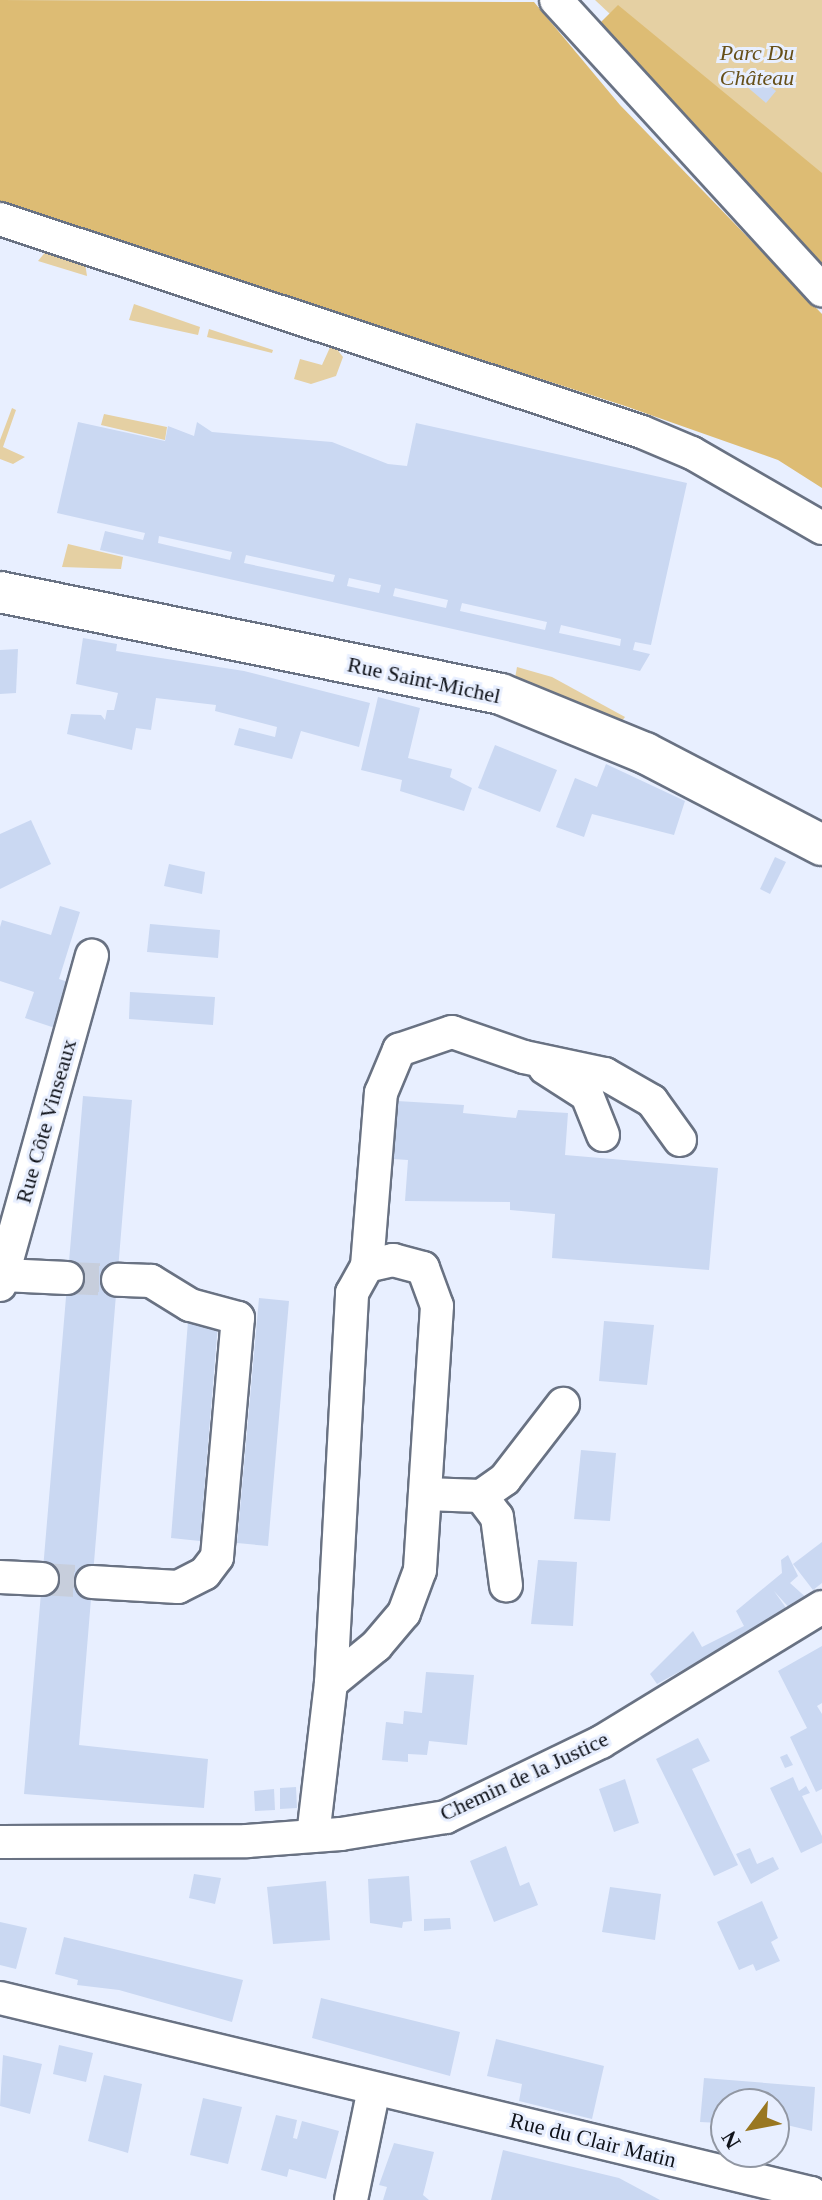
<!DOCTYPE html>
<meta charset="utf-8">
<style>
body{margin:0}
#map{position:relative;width:822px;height:2200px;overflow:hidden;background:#e8efff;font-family:Georgia,serif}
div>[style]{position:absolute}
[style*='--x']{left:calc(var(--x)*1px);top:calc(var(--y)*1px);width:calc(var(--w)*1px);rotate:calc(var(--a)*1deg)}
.green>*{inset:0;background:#e5d0a3}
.forest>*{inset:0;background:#ddbc74}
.building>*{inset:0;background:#cad8f2}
.minor-tunnel>*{height:32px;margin-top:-16px;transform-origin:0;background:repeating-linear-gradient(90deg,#c7cedc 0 32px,transparent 0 48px)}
.roads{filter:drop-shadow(2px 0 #697283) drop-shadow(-2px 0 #697283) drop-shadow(0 2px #697283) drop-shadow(0 -2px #697283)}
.minor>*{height:32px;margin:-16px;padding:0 16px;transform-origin:16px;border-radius:16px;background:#fff}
.major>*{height:40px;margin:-20px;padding:0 20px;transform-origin:20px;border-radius:20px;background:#fff}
span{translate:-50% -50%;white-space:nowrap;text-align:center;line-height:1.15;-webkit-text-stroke:6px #e8efff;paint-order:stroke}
.park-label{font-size:22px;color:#664f18;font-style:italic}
.street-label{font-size:22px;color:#0f1219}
.north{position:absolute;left:710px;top:2088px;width:80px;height:80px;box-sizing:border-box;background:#e8efff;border:2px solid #9197a3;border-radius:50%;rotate:238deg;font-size:22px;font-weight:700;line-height:32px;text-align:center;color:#0f1219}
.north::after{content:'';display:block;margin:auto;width:28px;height:36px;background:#997721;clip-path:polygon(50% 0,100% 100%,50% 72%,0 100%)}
</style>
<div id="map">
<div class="green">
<i style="clip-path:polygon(595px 0,822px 0,822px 212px)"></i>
<i style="clip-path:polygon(47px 250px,85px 263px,87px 276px,38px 261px)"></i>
<i style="clip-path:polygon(134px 304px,200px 327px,198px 335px,129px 320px)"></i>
<i style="clip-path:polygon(209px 329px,273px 350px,272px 353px,207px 337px)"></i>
<i style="clip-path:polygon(332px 343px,343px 357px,336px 376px,311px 384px,294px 379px,300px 359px,322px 365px)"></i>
<i style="clip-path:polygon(12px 408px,16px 410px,3px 447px,25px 457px,13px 464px,0 459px,0 440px)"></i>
<i style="clip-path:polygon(104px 414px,167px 427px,165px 440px,101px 425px)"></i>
<i style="clip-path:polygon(68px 544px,123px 557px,121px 569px,62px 567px)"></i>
<i style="clip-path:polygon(517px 667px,552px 677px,625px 717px,619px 725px,514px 684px)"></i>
</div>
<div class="forest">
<i style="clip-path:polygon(0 0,534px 2px,620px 105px,822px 314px,822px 488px,778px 460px,625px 406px,0 204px)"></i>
<i style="clip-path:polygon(618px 5px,822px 173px,822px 275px,598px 25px)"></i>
</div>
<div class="building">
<i style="clip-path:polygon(749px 69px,776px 91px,766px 103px,739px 80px)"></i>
<i style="clip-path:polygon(evenodd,78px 422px,165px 441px,168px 426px,194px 436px,197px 422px,212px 432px,332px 442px,388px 464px,407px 466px,416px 423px,687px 483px,651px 645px,635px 642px,633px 650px,650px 654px,640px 671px,100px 550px,105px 531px,143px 540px,145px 533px,57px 513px,78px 422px,159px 536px,232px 552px,230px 560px,158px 543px,159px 536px,78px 422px,246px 555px,335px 575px,333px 582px,244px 563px,246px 555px,78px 422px,349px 578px,381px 585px,379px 593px,347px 586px,349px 578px,78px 422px,395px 588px,448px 600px,446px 608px,393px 596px,395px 588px,78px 422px,462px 603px,547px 622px,545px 630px,460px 611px,462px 603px,78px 422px,561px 625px,621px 639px,620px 646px,559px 633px,561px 625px)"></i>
<i style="clip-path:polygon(83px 638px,117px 644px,116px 651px,244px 671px,370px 703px,359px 747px,301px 731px,292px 759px,271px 754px,234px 745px,239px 728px,275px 737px,277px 727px,215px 711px,216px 705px,156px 698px,151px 730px,136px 728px,132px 750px,67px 734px,71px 714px,101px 715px,105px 720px,107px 710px,114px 710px,118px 693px,76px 684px)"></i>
<i style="clip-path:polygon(18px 649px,16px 693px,0 694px,0 650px)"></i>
<i style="clip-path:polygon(378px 697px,420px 708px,408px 758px,452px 769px,450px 777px,472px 788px,464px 811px,400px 791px,402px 780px,361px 770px)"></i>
<i style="clip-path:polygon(495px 745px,557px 770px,540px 812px,478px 788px)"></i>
<i style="clip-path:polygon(606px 764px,685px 801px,674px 835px,592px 814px,584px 837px,556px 827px,575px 778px,597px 787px)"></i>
<i style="clip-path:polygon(31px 820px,51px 864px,0 889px,0 834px)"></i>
<i style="clip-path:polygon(775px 857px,786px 862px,770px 894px,760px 889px)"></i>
<i style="clip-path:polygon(169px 864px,205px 872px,202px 894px,164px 886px)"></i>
<i style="clip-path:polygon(60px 906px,80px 912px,59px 979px,71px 983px,58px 1029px,25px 1018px,34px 992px,0 981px,0 927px,2px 920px,51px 935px)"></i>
<i style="clip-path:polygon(150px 924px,220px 930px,218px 958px,147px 952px)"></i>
<i style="clip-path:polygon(130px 992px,215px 997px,213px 1025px,129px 1019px)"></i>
<i style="clip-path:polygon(83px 1096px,132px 1100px,79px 1745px,208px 1759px,204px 1808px,24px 1794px)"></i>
<i style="clip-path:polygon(397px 1101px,464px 1105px,463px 1113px,516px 1118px,518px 1110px,568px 1113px,565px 1155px,718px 1168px,709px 1270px,552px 1258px,555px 1214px,510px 1210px,510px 1202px,405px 1201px,408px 1160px,393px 1159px)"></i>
<i style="clip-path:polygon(259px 1298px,289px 1301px,268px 1546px,237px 1543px)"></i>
<i style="clip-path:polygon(188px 1321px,218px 1324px,200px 1541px,171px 1538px)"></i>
<i style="clip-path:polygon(604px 1321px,654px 1325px,647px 1385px,599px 1381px)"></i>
<i style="clip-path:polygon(581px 1450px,616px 1453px,610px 1521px,574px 1519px)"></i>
<i style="clip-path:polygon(822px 1542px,822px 1583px,813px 1590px,793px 1564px)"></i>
<i style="clip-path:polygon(788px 1555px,798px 1576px,790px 1583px,810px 1601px,792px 1611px,774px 1591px,789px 1612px,657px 1684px,650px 1674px,693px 1631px,702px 1647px,744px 1626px,736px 1611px,782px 1573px,781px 1560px)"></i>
<i style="clip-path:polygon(538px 1560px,577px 1562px,573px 1626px,531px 1624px)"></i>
<i style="clip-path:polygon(822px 1646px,822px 1703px,817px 1706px,822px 1714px,822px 1789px,816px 1792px,790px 1737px,807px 1728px,778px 1671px)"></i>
<i style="clip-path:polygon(426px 1672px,474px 1675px,467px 1745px,429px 1741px,427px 1755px,408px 1754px,408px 1762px,382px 1760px,386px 1722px,403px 1724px,404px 1711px,422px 1713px)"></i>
<i style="clip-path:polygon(698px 1738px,710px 1761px,692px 1769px,738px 1865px,714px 1876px,656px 1759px)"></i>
<i style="clip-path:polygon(787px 1754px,793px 1765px,785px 1768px,780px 1757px)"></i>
<i style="clip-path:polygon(793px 1777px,799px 1791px,806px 1786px,810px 1793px,802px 1796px,822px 1836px,822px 1843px,801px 1853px,770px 1788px)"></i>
<i style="clip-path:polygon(625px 1779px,639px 1823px,614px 1832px,599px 1789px)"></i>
<i style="clip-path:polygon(296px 1787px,297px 1808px,280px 1809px,280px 1788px)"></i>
<i style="clip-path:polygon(274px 1789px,275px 1810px,255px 1811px,254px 1791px)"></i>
<i style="clip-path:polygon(506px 1846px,520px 1886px,529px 1882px,538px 1905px,494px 1922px,470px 1861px)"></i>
<i style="clip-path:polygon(750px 1848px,757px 1864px,773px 1857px,779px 1869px,751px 1884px,736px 1854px)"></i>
<i style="clip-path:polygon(194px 1874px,221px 1878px,215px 1904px,189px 1898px)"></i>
<i style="clip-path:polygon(409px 1876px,412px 1921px,403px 1922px,402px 1928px,370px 1923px,368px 1879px)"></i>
<i style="clip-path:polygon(326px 1881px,330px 1940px,273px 1944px,267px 1887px)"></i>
<i style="clip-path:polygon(610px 1887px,661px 1894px,655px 1940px,602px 1932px)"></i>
<i style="clip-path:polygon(762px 1901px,778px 1938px,771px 1942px,780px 1961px,756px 1971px,753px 1964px,739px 1970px,717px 1922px)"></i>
<i style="clip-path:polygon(450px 1918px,451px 1929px,424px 1931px,424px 1919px)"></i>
<i style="clip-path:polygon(0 1922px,27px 1928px,16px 1969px,0 1965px)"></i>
<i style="clip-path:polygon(64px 1937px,243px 1980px,232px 2022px,119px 1990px,77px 1985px,78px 1980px,55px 1974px)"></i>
<i style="clip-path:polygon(321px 1998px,460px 2032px,450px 2076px,312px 2038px)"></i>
<i style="clip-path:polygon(496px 2039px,604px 2066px,592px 2119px,519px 2101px,522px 2084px,487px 2076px)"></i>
<i style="clip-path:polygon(59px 2045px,93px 2053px,86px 2082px,53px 2074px)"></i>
<i style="clip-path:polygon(3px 2055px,42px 2064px,30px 2114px,0 2106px)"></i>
<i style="clip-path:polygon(104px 2075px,142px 2084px,128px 2153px,88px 2141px)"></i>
<i style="clip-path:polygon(704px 2078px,815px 2087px,812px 2131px,774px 2122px,774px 2104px,726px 2104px,726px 2118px,720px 2123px,700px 2122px)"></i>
<i style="clip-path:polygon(203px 2098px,242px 2107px,228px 2164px,190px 2155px)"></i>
<i style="clip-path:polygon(276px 2115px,297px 2120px,293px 2138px,297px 2139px,302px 2121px,339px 2131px,326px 2179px,289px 2169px,287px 2177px,261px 2170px)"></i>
<i style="clip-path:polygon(394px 2143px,434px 2152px,423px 2195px,429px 2200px,383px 2200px,387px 2187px,379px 2185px)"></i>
<i style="clip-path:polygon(503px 2150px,619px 2178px,660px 2200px,491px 2200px)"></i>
</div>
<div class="minor-tunnel">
<i style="--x:67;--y:1278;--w:51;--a:2.2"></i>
<i style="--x:42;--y:1579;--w:50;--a:3.4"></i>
</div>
<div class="roads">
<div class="minor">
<i style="--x:556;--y:0;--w:394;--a:47.5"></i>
<i style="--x:0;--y:219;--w:676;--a:18.35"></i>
<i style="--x:642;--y:432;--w:54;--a:22.8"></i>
<i style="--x:692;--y:453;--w:150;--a:30"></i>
<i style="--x:545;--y:1068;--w:50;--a:32.7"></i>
<i style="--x:587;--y:1095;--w:43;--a:68.2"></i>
<i style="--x:367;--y:1266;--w:174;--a:-85.4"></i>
<i style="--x:381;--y:1093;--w:47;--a:-67.3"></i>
<i style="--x:399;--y:1050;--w:56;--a:-18.8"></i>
<i style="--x:452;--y:1032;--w:76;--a:19.1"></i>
<i style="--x:524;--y:1057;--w:83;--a:11.9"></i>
<i style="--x:605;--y:1074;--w:54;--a:29.9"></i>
<i style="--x:652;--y:1101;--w:48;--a:54.3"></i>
<i style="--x:3;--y:1275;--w:64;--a:2.7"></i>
<i style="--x:0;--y:1285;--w:342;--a:-74.4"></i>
<i style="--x:425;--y:1494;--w:56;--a:2"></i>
<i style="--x:481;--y:1496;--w:29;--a:-35"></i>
<i style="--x:505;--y:1479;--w:95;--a:-52.3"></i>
<i style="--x:481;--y:1496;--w:26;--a:53"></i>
<i style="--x:497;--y:1517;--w:69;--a:82.5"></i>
<i style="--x:0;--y:1577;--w:42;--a:2.7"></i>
<i style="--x:92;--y:1582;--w:86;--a:3.3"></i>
<i style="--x:178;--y:1587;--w:30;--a:-27"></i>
<i style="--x:205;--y:1573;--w:20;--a:-53"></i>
<i style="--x:217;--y:1557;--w:240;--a:-85"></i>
<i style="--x:238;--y:1318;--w:50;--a:-164.8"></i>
<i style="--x:190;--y:1305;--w:46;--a:-148.4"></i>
<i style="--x:151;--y:1281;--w:33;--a:-178"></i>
<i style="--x:313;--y:1836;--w:154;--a:-83.3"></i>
<i style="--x:331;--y:1683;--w:391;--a:-86.9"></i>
<i style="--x:352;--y:1293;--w:31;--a:-61"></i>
<i style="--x:367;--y:1266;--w:27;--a:-13"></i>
<i style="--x:393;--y:1260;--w:31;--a:15"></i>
<i style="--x:423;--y:1268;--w:40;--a:69.8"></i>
<i style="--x:437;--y:1306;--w:265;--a:93.7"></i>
<i style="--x:420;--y:1570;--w:46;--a:110.4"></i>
<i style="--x:404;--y:1613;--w:43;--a:130.3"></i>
<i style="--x:376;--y:1646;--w:58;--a:140.6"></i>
<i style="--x:0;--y:1842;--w:247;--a:-0.2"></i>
<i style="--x:247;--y:1841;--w:94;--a:-4.3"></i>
<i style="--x:341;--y:1834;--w:106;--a:-9.2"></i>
<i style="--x:446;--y:1817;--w:172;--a:-25.8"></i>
<i style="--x:601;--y:1742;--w:259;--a:-31.4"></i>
<i style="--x:0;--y:1998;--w:834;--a:13.52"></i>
<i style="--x:811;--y:2193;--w:11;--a:41"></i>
<i style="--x:351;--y:2200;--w:113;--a:-78.3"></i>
</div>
<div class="major">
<i style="--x:0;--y:592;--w:511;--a:11.51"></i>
<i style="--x:501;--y:694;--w:156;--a:22.3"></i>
<i style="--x:645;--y:753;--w:199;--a:27.5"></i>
</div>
</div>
<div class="park-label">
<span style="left:757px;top:65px">Parc Du<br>Château</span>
</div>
<div class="street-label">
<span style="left:424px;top:680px;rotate:12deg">Rue Saint-Michel</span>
<span style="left:46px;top:1121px;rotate:-74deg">Rue Côte Vinseaux</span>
<span style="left:524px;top:1776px;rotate:-25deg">Chemin de la Justice</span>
<span style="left:593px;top:2140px;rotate:14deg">Rue du Clair Matin</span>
</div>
<div class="north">N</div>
</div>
